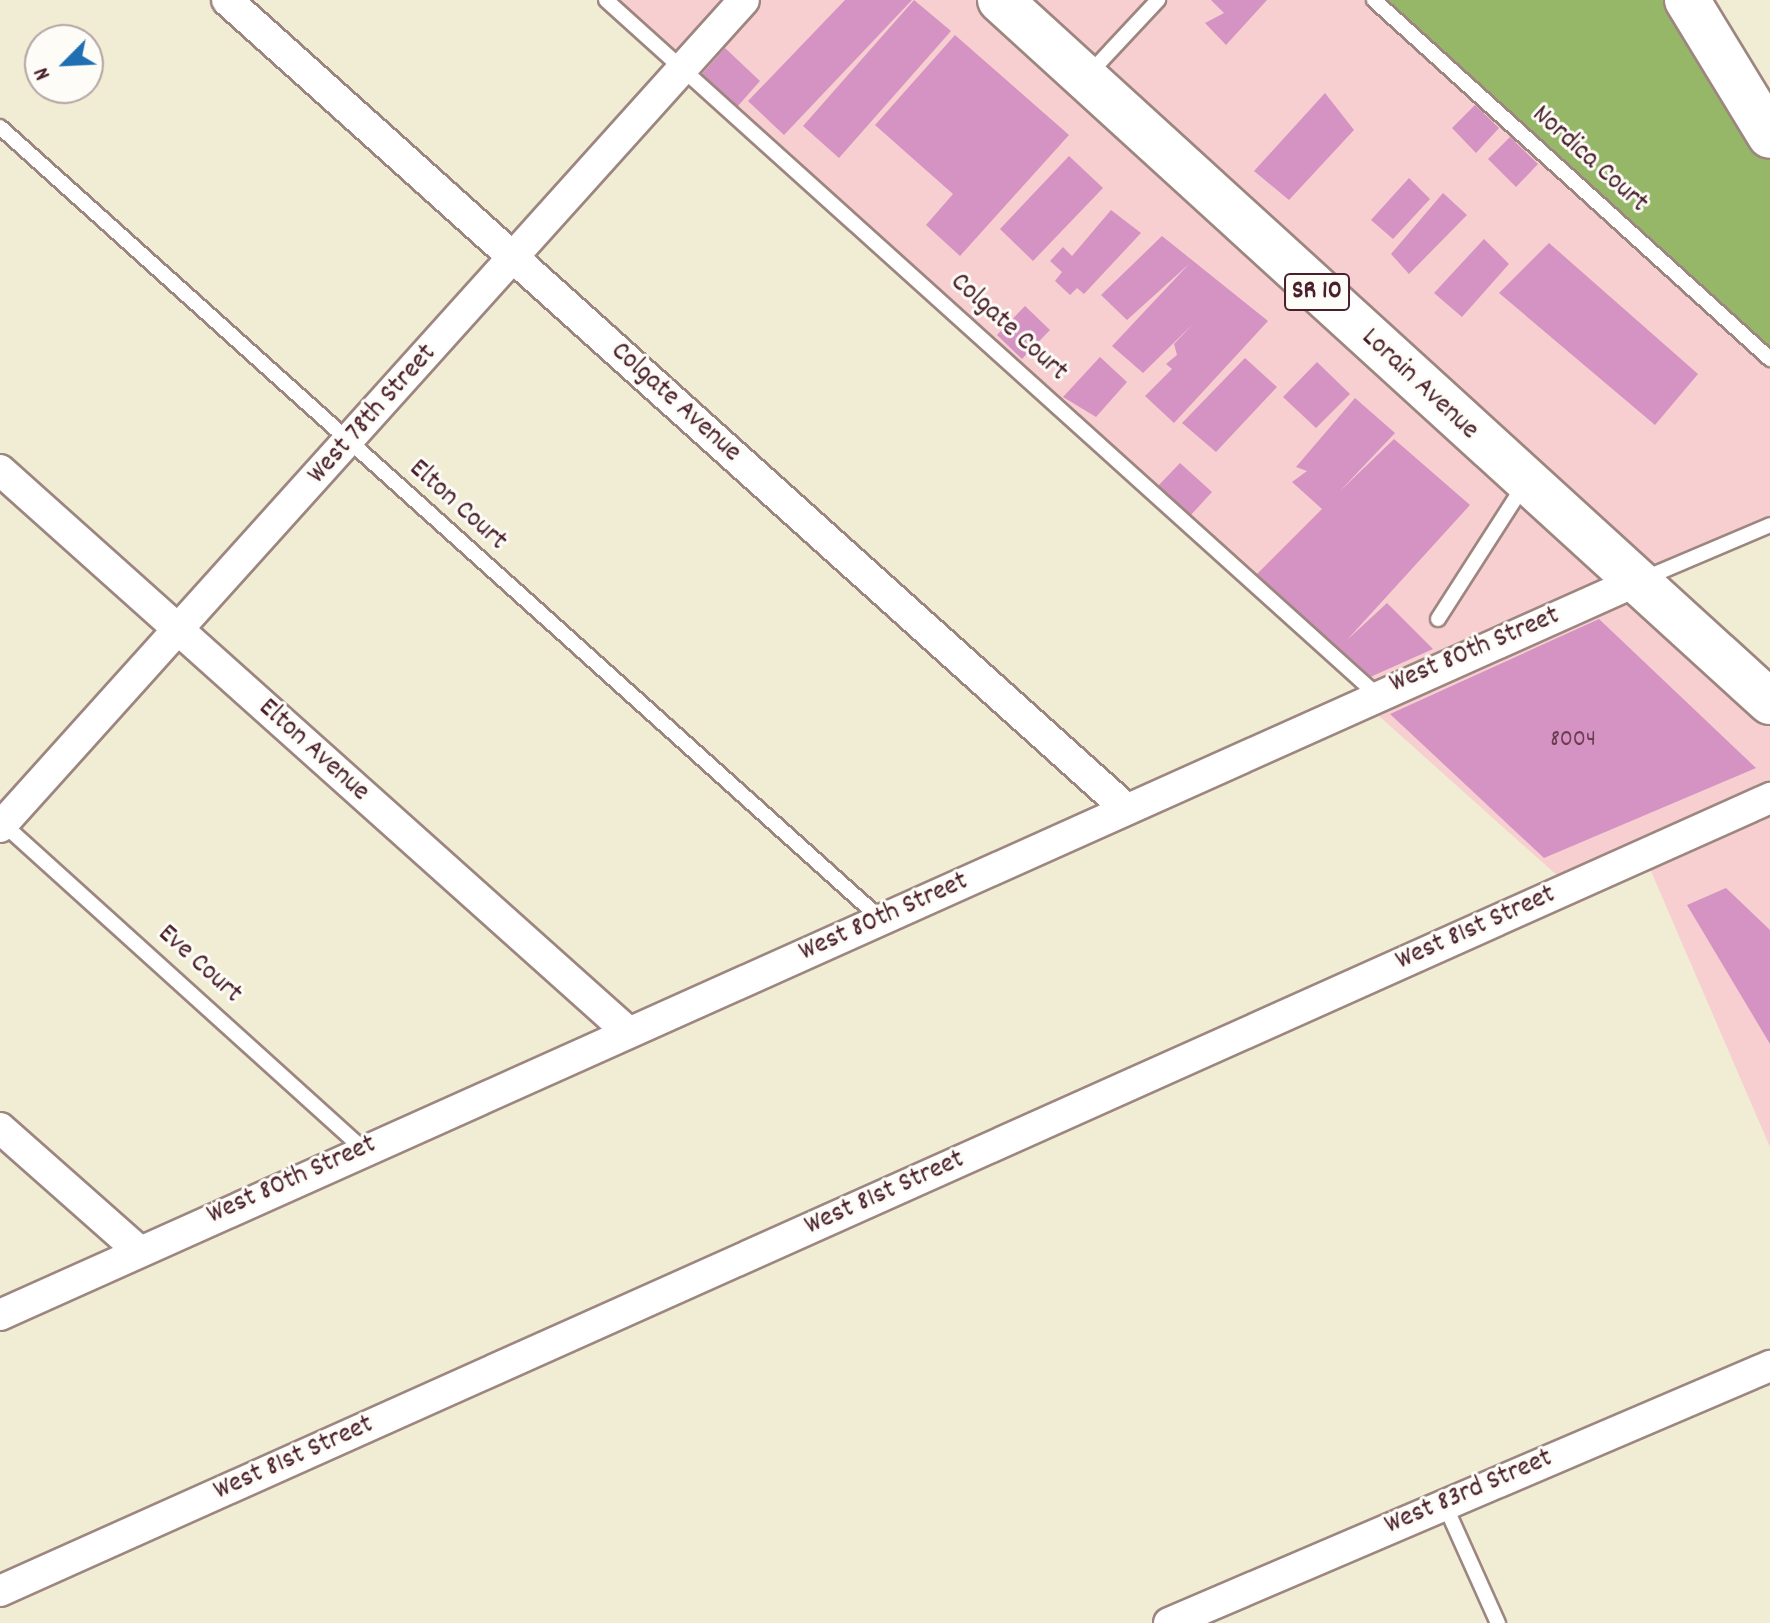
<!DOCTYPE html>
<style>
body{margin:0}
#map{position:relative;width:1770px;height:1623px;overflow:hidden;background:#f1ecd4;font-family:Dekko,sans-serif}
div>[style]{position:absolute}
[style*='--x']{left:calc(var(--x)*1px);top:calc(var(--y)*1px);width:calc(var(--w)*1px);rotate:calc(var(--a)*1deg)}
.built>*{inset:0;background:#f7cfd1}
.forest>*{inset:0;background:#96b668}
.building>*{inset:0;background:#d493c2}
.roads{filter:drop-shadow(2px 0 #9e8680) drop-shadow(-2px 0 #9e8680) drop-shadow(0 2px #9e8680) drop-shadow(0 -2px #9e8680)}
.lane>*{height:14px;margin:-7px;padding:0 7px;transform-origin:7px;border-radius:7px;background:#fff}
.street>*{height:30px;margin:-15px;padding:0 15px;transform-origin:15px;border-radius:15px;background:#fff}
.primary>*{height:44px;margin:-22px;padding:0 22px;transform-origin:22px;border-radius:22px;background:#fff}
.highway>*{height:44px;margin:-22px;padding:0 22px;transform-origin:22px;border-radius:22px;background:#fff}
span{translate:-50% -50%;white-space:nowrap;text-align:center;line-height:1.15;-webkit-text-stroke:6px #fdfcf7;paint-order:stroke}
.number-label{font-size:24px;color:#6c3c51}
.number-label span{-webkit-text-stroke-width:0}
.shield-label span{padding:2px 6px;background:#fdfcf7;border:2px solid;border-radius:6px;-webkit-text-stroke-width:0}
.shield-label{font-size:26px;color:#4a1f2b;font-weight:700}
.street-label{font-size:28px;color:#4a1f2b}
.north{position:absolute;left:24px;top:24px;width:80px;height:80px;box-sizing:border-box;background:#fdfcf7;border:2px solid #b5a4a5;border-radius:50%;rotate:246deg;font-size:22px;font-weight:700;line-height:32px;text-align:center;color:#4a1f2b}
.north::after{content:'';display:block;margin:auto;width:28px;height:36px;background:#1f6fb2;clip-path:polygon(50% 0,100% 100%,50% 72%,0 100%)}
</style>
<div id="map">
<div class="built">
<i style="clip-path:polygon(606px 0,1374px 0,1770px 359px,1770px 525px,1635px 582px,1770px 702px,1770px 1147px,1644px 855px,1570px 887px,1361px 700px,1375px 694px)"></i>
</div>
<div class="forest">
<i style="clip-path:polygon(1374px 0,1687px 0,1770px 136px,1770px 359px)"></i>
</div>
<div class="building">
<i style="clip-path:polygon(845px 0,912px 0,784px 135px,748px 101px)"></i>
<i style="clip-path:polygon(914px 0,951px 31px,839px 158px,803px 126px)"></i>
<i style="clip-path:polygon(1211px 0,1267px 0,1226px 45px,1205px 23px,1224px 13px)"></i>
<i style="clip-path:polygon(955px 35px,1069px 135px,960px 256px,926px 225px,953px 194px,875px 125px)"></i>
<i style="clip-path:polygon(725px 48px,760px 81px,737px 107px,701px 75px)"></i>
<i style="clip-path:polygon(1325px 93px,1354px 130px,1289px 200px,1254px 171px)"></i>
<i style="clip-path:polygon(1475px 105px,1499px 128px,1476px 153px,1452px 128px)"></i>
<i style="clip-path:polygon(1510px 137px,1538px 164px,1516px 187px,1488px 159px)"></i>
<i style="clip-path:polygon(1069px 156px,1103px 188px,1033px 261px,1000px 229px)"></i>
<i style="clip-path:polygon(1409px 178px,1430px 199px,1393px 239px,1371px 220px)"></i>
<i style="clip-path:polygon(1443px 193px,1467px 215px,1409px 274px,1391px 254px)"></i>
<i style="clip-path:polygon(1111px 210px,1141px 233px,1084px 294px,1077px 288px,1070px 295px,1055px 281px,1062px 272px,1050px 261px,1063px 247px,1072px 256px)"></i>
<i style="clip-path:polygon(1162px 236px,1268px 321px,1174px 423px,1145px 396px,1172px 369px,1166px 364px,1177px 355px,1174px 344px,1194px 323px,1143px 373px,1112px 346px,1189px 264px,1127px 320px,1101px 295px)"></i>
<i style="clip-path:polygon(1484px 239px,1509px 264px,1462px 317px,1434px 293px)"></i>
<i style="clip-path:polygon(1549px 243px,1698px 374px,1655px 425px,1499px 293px)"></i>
<i style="clip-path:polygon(1025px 306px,1050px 330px,1022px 359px,997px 335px)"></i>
<i style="clip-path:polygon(1100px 357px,1127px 382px,1096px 417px,1063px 397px)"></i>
<i style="clip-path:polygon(1245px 358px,1277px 387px,1216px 452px,1182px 423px)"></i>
<i style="clip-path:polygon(1317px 362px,1350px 394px,1316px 428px,1283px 397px)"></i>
<i style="clip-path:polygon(1355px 398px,1395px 433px,1339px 492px,1394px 439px,1470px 505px,1347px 640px,1387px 603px,1433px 649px,1368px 678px,1256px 575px,1322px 509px,1292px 482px,1307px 471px,1296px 467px)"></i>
<i style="clip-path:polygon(1180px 463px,1212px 492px,1190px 516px,1158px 486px)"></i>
<i style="clip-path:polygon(1599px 619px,1756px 768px,1544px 858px,1390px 714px)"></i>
<i style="clip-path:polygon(1726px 888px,1770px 930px,1770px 1044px,1687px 905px)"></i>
</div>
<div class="roads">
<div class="lane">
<i style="--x:606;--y:0;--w:1037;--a:42.03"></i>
<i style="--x:1374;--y:0;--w:535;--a:42.19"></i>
<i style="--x:1088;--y:75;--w:103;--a:-47"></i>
<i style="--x:0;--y:127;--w:1186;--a:41.96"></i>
<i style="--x:1643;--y:579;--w:138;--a:-23"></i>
<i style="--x:1438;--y:619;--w:159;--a:-57.3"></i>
<i style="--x:0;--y:821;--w:489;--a:42.1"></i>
<i style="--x:1444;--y:1503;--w:132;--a:65.8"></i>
</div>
<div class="street">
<i style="--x:227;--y:0;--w:1205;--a:41.97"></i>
<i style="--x:0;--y:470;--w:841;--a:41.82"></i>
<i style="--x:0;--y:827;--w:1112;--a:-48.02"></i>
<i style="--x:0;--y:1128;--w:186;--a:41.5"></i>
<i style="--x:0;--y:1315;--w:1792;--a:-24.15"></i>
<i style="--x:0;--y:1591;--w:1940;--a:-24.13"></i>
<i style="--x:1169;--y:1623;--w:654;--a:-23.15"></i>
</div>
<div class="primary">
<i style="--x:1000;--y:0;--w:1042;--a:42.36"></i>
</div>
<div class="highway">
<i style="--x:1687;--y:0;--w:159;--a:58.6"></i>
</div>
</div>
<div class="number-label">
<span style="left:1573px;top:741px">8004</span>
</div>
<div class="shield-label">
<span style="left:1317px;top:292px">SR 10</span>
</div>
<div class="street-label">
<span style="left:1589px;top:160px;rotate:42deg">Nordica Court</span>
<span style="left:1008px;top:328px;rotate:42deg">Colgate Court</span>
<span style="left:1419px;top:385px;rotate:43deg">Lorain Avenue</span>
<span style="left:675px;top:403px;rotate:42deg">Colgate Avenue</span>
<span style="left:373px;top:415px;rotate:-48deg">West 78th Street</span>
<span style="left:457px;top:506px;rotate:42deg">Elton Court</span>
<span style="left:1475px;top:651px;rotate:-23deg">West 80th Street</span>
<span style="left:313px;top:751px;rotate:42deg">Elton Avenue</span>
<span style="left:884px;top:918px;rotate:-24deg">West 80th Street</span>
<span style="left:1476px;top:929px;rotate:-24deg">West 81st Street</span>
<span style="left:199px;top:965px;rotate:42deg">Eve Court</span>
<span style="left:292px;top:1181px;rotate:-24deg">West 80th Street</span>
<span style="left:885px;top:1194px;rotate:-24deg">West 81st Street</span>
<span style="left:294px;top:1459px;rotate:-24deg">West 81st Street</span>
<span style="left:1469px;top:1493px;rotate:-23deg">West 83rd Street</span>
</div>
<div class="north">N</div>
</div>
